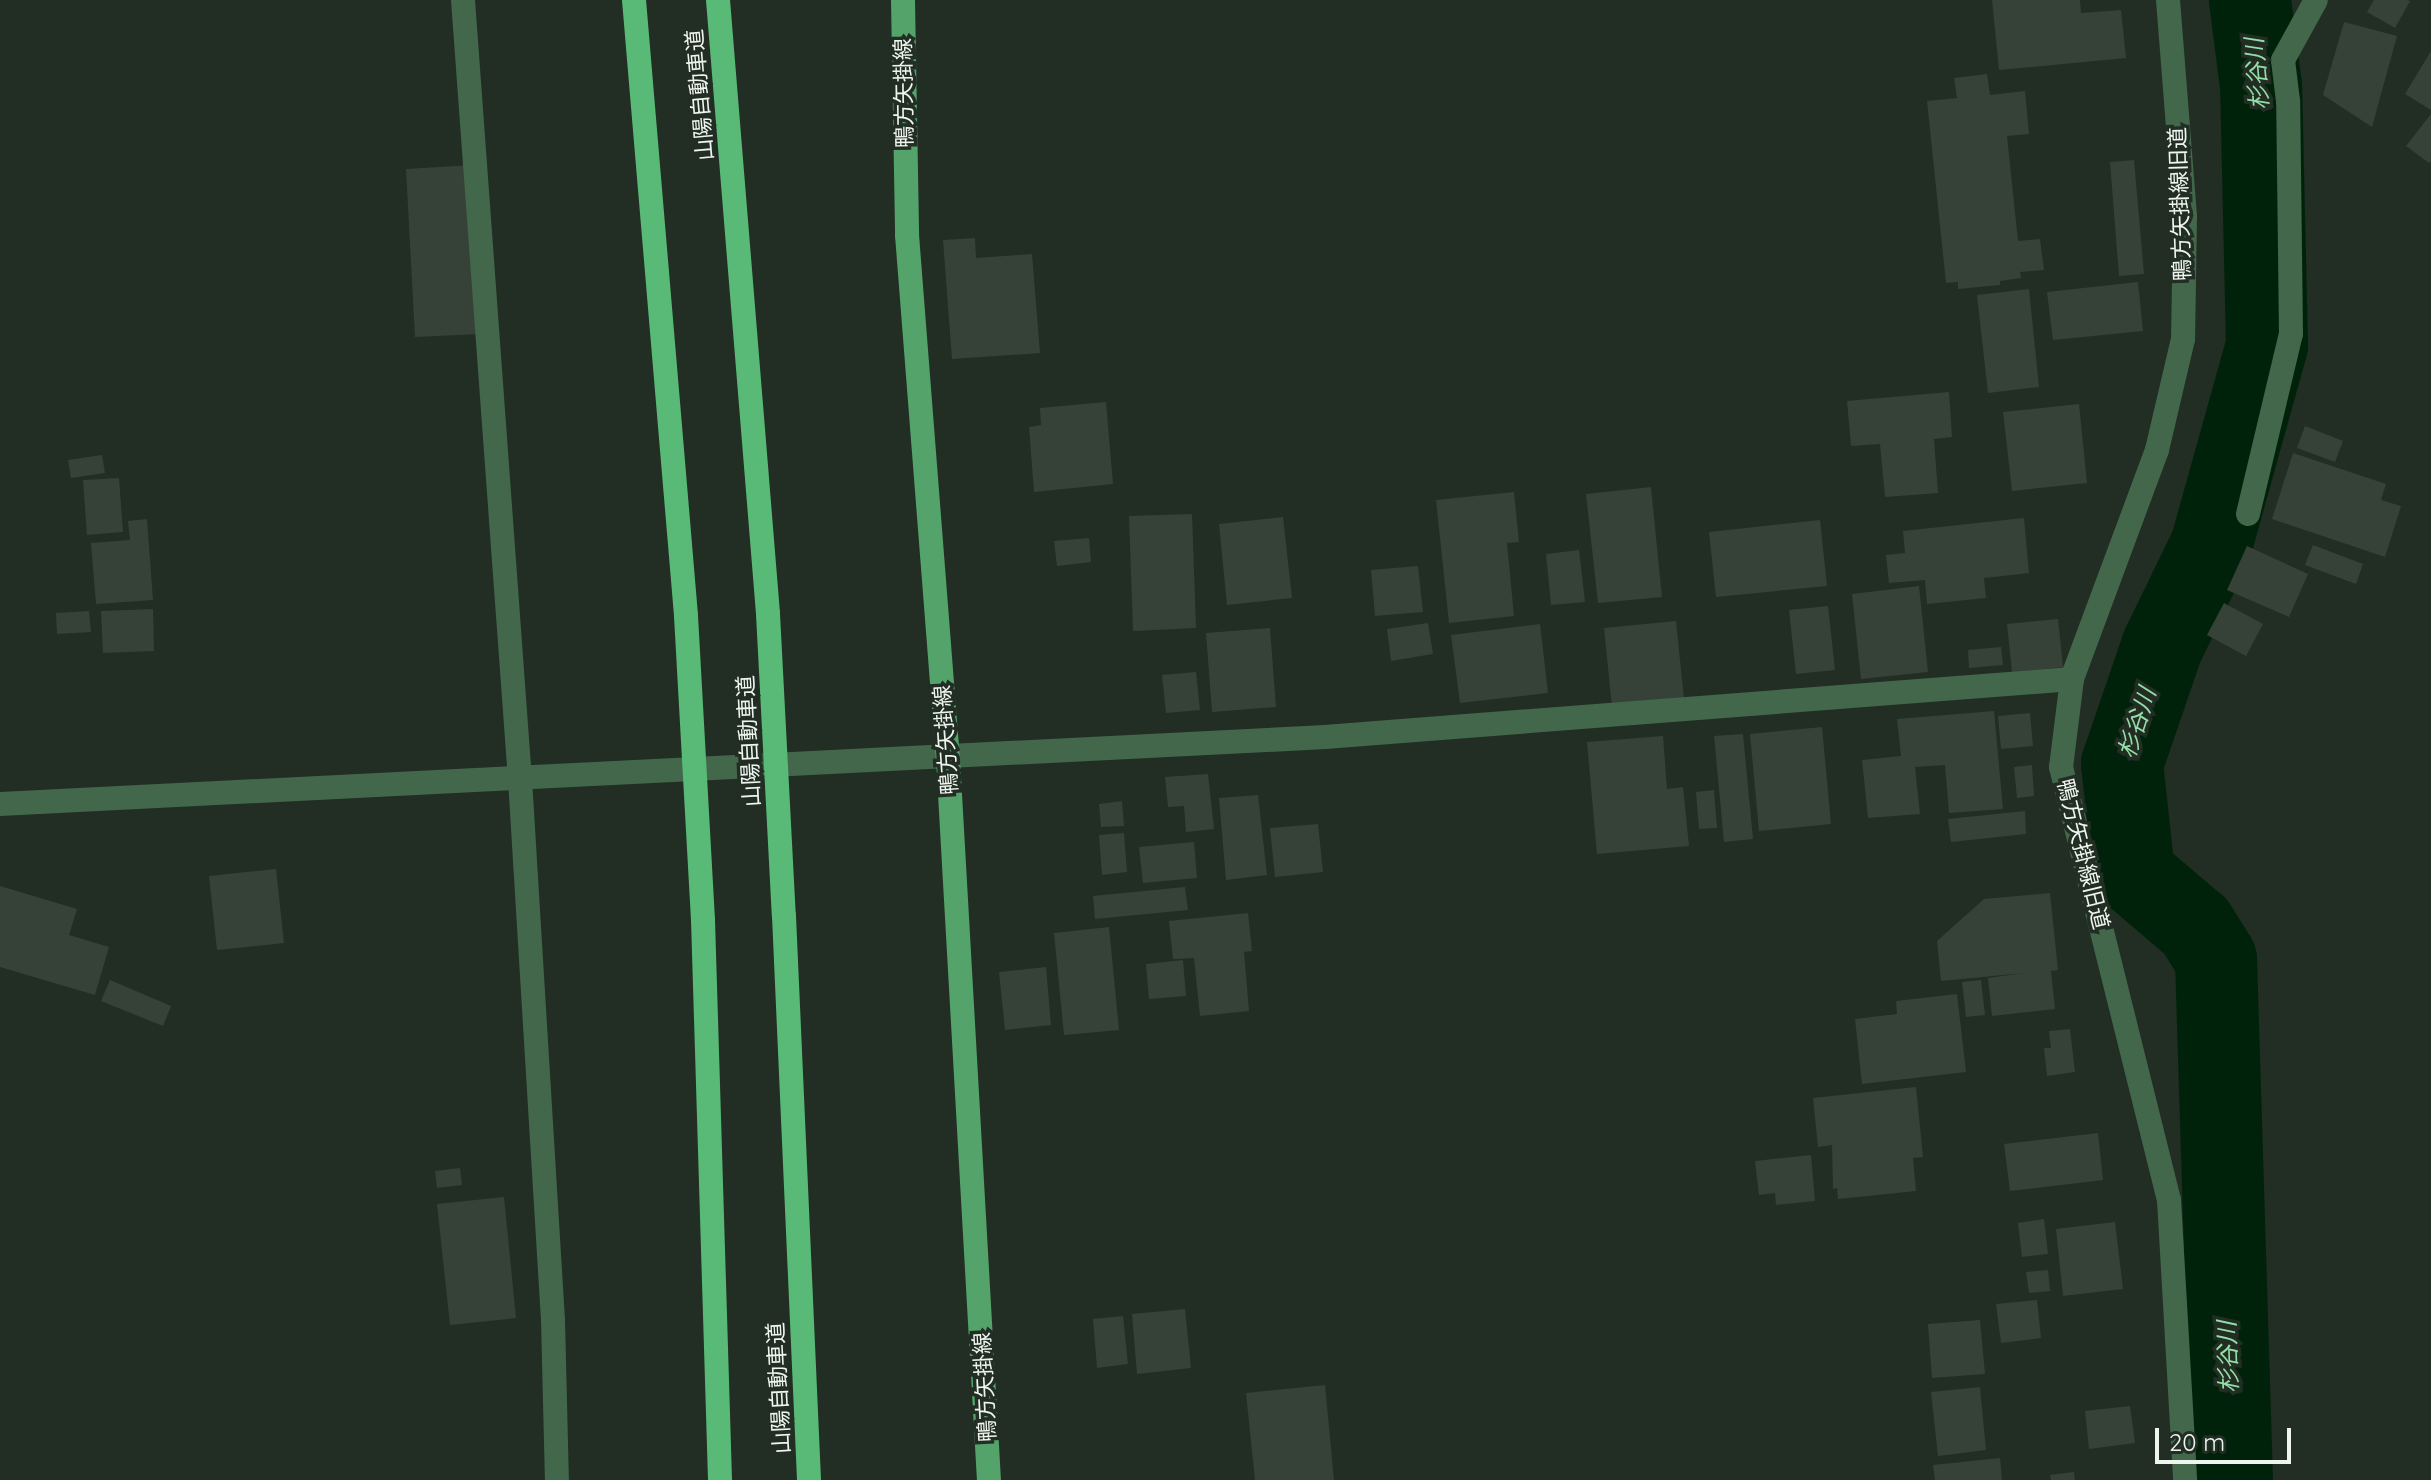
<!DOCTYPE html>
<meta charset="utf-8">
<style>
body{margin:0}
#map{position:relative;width:2431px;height:1480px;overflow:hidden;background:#222d24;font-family:Quicksand,"Noto Sans JP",sans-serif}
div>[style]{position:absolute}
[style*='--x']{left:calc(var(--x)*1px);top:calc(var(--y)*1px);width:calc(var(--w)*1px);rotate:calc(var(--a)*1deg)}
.river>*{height:82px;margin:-41px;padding:0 41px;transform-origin:41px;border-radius:41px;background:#00220b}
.building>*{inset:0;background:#364238}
.minor>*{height:24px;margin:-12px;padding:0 12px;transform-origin:12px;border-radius:12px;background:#42674b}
.major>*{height:24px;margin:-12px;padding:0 12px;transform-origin:12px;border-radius:12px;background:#53a36a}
.highway>*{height:24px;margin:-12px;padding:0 12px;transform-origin:12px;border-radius:12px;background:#58ba76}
.highway-bridge>*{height:24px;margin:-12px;padding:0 12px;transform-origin:12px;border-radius:12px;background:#58ba76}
span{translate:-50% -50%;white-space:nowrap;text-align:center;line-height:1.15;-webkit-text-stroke:7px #222d24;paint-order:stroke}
.street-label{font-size:22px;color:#eef5ef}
.water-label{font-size:24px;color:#94dea7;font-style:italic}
.scale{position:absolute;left:2155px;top:1428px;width:136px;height:36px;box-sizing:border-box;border:4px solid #eef5ef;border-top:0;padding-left:10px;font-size:24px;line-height:28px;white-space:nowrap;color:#eef5ef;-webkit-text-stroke:6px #222d24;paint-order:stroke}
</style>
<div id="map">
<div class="river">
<i style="--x:2232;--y:1480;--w:521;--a:-91.76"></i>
<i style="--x:2216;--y:959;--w:39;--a:-122"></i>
<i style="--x:2195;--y:926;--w:80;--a:-139.6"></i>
<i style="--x:2134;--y:874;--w:111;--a:-96.2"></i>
<i style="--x:2122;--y:764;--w:124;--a:-71.1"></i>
<i style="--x:2162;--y:647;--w:112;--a:-64.1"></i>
<i style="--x:2211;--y:546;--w:208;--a:-74.4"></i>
<i style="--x:2267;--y:346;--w:260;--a:-91.3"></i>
<i style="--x:2261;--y:86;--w:87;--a:-97.3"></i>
</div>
<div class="building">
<i style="clip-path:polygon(1992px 0,2080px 0,2081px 13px,2121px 10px,2126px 58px,1999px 70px)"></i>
<i style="clip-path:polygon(2374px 0,2407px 0,2410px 1px,2395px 28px,2367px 12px)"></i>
<i style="clip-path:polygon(2344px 22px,2397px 36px,2372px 127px,2323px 95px)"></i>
<i style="clip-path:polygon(2431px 51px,2431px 110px,2405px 94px)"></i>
<i style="clip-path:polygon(1987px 74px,1990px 95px,2025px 91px,2029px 134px,2007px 136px,2018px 241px,2040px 239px,2044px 270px,2020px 272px,2021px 278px,2000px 281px,2000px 285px,1958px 289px,1958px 282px,1946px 283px,1927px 101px,1957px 98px,1954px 78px)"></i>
<i style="clip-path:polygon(2431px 114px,2431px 161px,2429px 163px,2406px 146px)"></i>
<i style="clip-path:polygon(2134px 160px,2144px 274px,2119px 276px,2110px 162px)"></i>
<i style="clip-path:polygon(472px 165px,481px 334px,415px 337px,406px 169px)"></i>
<i style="clip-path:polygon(975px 238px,976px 258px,1032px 254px,1040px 353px,952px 359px,943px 240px)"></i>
<i style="clip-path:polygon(2138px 282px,2143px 331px,2053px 340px,2047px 292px)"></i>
<i style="clip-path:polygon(2029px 289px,2039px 387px,1988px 393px,1977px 295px)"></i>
<i style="clip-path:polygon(1949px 392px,1952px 437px,1934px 439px,1938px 493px,1885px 497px,1880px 444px,1851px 446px,1847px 401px)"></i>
<i style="clip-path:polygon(1106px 402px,1113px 484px,1034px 492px,1029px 427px,1041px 425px,1040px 408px)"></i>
<i style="clip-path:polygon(2079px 404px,2087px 483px,2012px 491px,2003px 412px)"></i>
<i style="clip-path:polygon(2305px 426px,2343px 441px,2335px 462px,2297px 448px)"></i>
<i style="clip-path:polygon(2293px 453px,2386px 484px,2381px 500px,2401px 506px,2385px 557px,2272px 519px)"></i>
<i style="clip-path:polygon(102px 455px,105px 473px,71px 478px,68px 460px)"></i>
<i style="clip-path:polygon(119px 478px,123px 532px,87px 535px,83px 480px)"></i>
<i style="clip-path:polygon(1651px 487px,1662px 597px,1598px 603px,1586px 494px)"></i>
<i style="clip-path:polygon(1514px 492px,1519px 542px,1507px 543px,1514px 616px,1449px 623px,1436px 500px)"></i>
<i style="clip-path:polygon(1192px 514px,1196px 628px,1133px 631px,1129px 516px)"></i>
<i style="clip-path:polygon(1283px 517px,1292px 598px,1227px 605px,1219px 524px)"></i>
<i style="clip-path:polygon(2024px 518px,2029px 573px,1984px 578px,1986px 598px,1927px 604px,1925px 580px,1889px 583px,1886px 555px,1905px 553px,1903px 531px)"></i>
<i style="clip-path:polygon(147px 519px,153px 600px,96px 604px,91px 543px,130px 540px,128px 521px)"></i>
<i style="clip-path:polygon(1820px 520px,1827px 586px,1716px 597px,1709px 532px)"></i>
<i style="clip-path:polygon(1089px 538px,1091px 562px,1057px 566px,1054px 541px)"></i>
<i style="clip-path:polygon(2313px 545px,2363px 564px,2356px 584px,2305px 565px)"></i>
<i style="clip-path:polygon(2247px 546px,2308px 574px,2289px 617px,2227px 590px)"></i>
<i style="clip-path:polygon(1579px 550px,1585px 602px,1551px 605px,1546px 554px)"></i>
<i style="clip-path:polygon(1418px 566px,1423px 612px,1375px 616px,1371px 570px)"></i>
<i style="clip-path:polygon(1919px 586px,1928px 672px,1861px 679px,1852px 594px)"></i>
<i style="clip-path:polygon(2224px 603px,2263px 624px,2246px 656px,2207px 635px)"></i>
<i style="clip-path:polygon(1828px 606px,1835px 670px,1796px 674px,1789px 610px)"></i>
<i style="clip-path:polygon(153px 609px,154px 651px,103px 653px,101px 611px)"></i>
<i style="clip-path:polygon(89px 611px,91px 632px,57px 634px,56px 613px)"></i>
<i style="clip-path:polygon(2058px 619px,2063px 667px,2012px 672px,2007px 624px)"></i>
<i style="clip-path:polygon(1676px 621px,1684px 699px,1612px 707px,1604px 628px)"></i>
<i style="clip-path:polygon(1428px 623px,1433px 654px,1391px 661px,1387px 629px)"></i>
<i style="clip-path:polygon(1540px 624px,1548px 693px,1460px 703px,1451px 635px)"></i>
<i style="clip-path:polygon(1270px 628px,1276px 707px,1212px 712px,1206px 633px)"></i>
<i style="clip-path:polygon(2001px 647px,2003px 665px,1969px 668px,1968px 650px)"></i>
<i style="clip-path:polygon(1196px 672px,1200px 710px,1166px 713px,1162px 675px)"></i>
<i style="clip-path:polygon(1994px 711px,2003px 809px,1949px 813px,1945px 765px,1915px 767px,1920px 814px,1868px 818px,1862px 760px,1901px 756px,1897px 719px)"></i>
<i style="clip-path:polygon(2030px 713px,2033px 746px,2001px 749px,1998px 716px)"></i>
<i style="clip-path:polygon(1822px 727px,1831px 824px,1759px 831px,1750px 734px)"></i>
<i style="clip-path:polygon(1743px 734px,1753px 839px,1724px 842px,1714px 736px)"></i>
<i style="clip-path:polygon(1663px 736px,1667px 789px,1683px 787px,1689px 846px,1597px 854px,1587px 742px)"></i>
<i style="clip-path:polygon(2032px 765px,2034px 796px,2017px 798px,2014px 767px)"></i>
<i style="clip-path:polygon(1208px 774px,1214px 829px,1186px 832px,1184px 806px,1168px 807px,1165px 777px)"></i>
<i style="clip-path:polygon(1714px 790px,1717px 828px,1699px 829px,1696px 792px)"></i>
<i style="clip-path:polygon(1258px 795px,1267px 875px,1226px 880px,1219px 798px)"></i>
<i style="clip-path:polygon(1122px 801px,1124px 826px,1101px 827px,1099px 804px)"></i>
<i style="clip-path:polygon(2025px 811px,2026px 834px,1951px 842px,1948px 819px)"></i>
<i style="clip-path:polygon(1318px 824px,1323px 872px,1275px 877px,1270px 828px)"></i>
<i style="clip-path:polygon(1124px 833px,1127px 872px,1102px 875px,1099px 835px)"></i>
<i style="clip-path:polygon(1194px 842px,1197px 878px,1143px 883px,1139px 847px)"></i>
<i style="clip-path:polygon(276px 869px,284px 943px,217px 950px,209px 876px)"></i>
<i style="clip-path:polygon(0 886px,77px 909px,69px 935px,109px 947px,95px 995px,0 967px)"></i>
<i style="clip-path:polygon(1185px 887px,1188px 910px,1095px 919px,1093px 896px)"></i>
<i style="clip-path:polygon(2050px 893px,2058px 970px,2051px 971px,2055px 1009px,1992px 1016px,1988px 978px,2024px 973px,1941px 981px,1937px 941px,1984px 899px)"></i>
<i style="clip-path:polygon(1248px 913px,1252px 951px,1244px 952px,1249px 1011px,1200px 1016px,1194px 958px,1173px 959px,1169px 921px)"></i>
<i style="clip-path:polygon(1109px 927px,1119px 1030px,1064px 1035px,1054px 933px)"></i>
<i style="clip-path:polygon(1183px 960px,1186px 996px,1149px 999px,1146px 964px)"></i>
<i style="clip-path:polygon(1046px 967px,1051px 1025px,1005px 1030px,999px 972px)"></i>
<i style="clip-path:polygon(110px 980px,171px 1006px,163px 1026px,101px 1001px)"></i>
<i style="clip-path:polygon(1981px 980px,1985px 1015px,1966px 1017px,1962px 982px)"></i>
<i style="clip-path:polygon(1957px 994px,1966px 1072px,1862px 1084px,1855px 1019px,1897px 1014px,1896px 1001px)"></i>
<i style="clip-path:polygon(2070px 1029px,2075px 1072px,2047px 1076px,2044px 1048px,2051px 1048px,2049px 1031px)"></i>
<i style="clip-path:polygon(1916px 1087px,1923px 1157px,1913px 1158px,1916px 1191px,1838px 1199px,1837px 1188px,1833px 1189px,1832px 1145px,1818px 1147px,1813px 1098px)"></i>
<i style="clip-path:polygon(2098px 1133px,2103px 1180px,2010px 1191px,2004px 1144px)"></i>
<i style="clip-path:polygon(1811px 1155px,1815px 1201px,1776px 1205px,1775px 1193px,1759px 1195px,1755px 1161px)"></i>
<i style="clip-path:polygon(460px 1168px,462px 1185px,437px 1188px,435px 1171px)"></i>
<i style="clip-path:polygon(504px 1197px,516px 1318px,450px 1325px,437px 1204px)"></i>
<i style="clip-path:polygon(2044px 1219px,2048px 1254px,2022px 1257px,2018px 1223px)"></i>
<i style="clip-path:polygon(2115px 1222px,2123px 1289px,2063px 1296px,2056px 1229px)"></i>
<i style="clip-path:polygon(2048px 1270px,2050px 1291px,2029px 1293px,2026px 1272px)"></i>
<i style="clip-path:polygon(2037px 1300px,2041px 1338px,2001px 1343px,1996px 1304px)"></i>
<i style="clip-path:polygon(1185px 1309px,1191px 1368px,1137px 1374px,1132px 1314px)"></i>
<i style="clip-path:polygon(1123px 1316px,1128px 1364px,1097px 1368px,1093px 1319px)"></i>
<i style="clip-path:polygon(1980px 1320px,1985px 1374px,1932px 1378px,1928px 1324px)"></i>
<i style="clip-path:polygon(1325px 1385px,1334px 1480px,1255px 1480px,1246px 1393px)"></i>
<i style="clip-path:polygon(1980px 1387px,1986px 1450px,1938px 1456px,1931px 1392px)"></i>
<i style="clip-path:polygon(2130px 1406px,2135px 1443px,2089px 1449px,2085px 1411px)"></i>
<i style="clip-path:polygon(2000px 1458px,2002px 1480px,1935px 1480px,1933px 1465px)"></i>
<i style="clip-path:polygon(2074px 1472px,2075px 1480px,2051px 1480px,2050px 1475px)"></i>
</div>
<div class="minor">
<i style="--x:463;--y:0;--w:781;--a:85.82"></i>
<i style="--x:520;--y:779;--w:542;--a:86.51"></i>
<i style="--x:553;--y:1320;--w:160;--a:88.6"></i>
<i style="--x:2168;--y:0;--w:217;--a:85.5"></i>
<i style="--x:2185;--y:216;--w:123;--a:90.9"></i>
<i style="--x:2183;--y:339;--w:114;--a:103.2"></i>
<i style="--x:2157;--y:450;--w:244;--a:110.4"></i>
<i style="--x:2072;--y:679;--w:89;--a:97.1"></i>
<i style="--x:2061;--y:767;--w:446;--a:76"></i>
<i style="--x:2169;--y:1200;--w:280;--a:86.7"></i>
<i style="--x:2248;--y:514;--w:185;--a:-76.6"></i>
<i style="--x:2291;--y:334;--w:233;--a:-90.7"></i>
<i style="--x:2288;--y:101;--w:41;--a:-97"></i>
<i style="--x:2283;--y:60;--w:68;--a:-61.2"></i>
<i style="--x:0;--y:804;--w:1327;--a:-2.89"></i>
<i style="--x:1325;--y:737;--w:749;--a:-4.44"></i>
</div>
<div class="major">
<i style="--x:903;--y:0;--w:235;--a:89"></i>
<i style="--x:907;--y:235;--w:526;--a:85.53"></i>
<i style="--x:948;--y:759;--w:722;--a:86.75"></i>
</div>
<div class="highway">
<i style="--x:634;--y:0;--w:618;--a:85.17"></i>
<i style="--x:718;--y:0;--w:616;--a:85.34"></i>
<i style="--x:784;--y:916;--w:565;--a:87.46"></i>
<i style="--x:703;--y:920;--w:560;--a:88.26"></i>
</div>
<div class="highway-bridge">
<i style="--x:768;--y:614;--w:302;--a:87"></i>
<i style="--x:686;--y:616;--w:304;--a:86.8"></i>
</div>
<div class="street-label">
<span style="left:904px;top:93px;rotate:-91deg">鴨方矢掛線</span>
<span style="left:700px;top:95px;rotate:-95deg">山陽自動車道</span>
<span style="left:2180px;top:204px;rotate:-92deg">鴨方矢掛線旧道</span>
<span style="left:946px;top:740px;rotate:-94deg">鴨方矢掛線</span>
<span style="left:749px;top:741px;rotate:-93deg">山陽自動車道</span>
<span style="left:2083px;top:854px;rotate:76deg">鴨方矢掛線旧道</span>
<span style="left:985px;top:1387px;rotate:-93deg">鴨方矢掛線</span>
<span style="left:779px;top:1388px;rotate:-93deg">山陽自動車道</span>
</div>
<div class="water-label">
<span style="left:2257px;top:74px;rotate:-95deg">杉谷川</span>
<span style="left:2137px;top:723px;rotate:-72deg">杉谷川</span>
<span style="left:2228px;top:1357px;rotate:-92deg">杉谷川</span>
</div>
<div class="scale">20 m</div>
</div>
